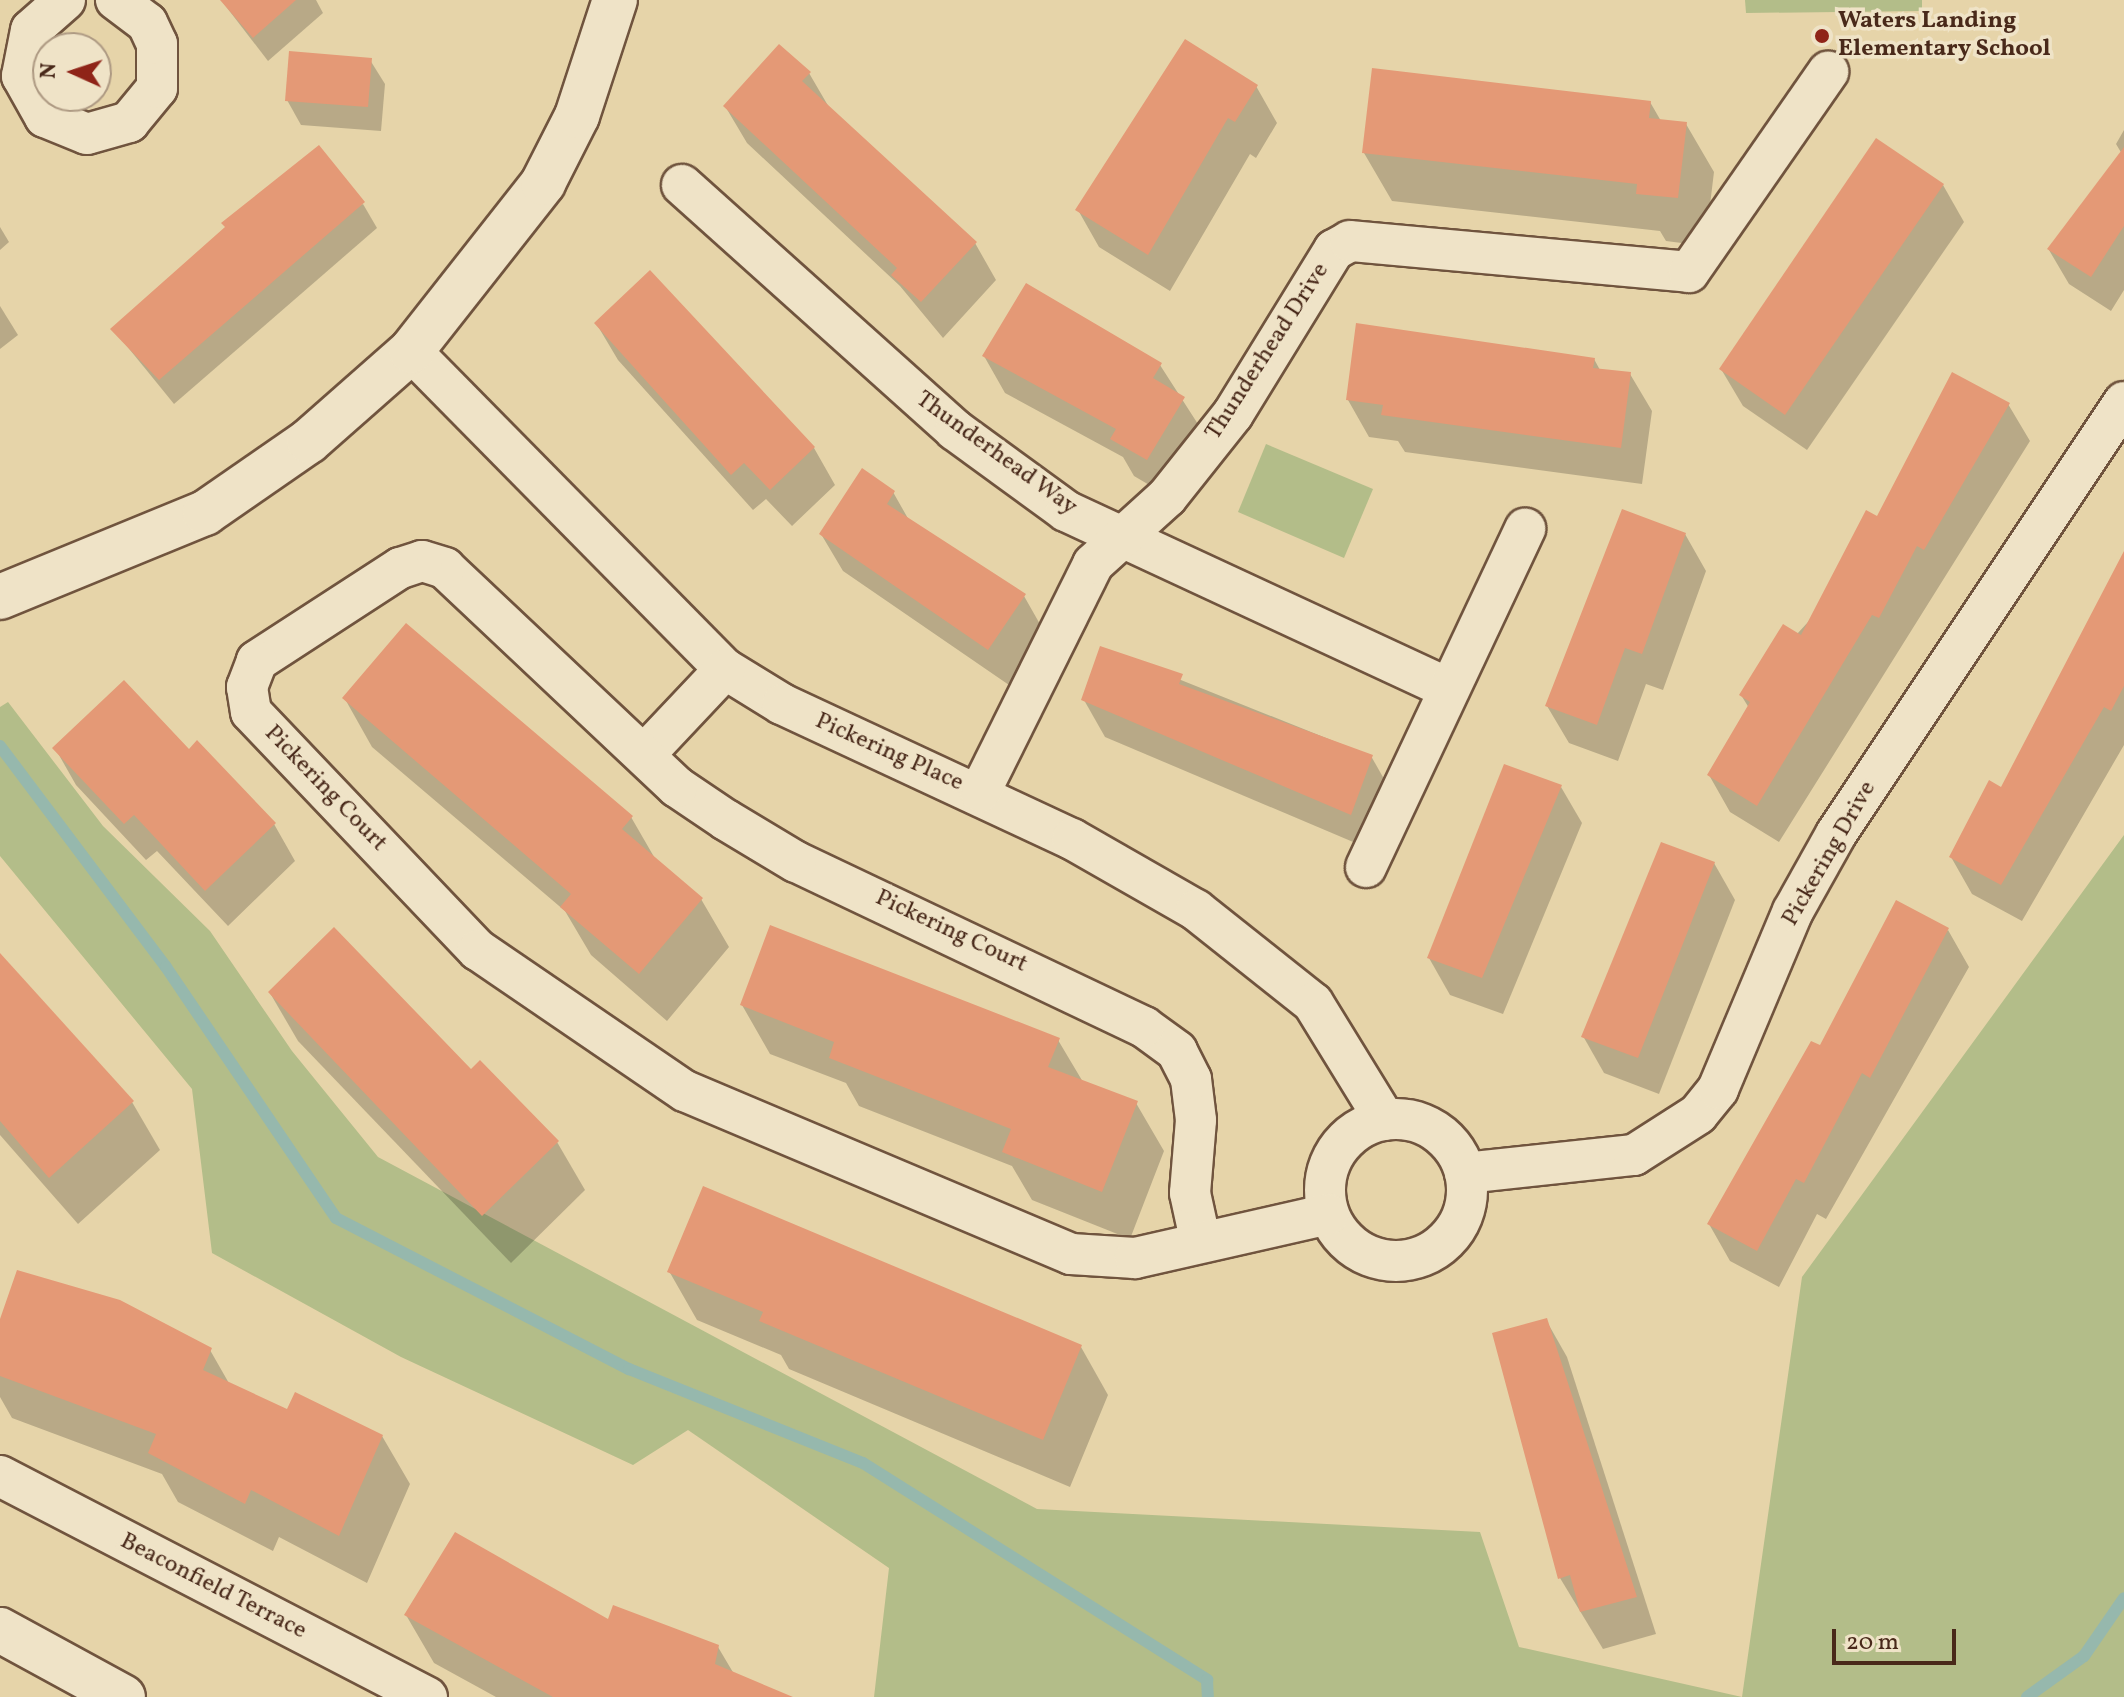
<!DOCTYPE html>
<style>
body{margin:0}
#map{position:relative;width:2124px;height:1697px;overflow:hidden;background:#e6d4a9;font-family:Vollkorn,serif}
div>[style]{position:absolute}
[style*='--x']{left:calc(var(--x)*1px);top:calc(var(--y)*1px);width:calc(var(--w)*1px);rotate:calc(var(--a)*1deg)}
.green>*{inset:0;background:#b3bd89}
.shadow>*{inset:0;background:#0003}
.stream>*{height:12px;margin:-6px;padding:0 6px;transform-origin:6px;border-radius:6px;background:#96b8ad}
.building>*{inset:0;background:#e49976}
.roads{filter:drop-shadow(2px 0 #70543e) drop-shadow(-2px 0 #70543e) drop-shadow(0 2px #70543e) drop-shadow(0 -2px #70543e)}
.street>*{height:40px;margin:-20px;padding:0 20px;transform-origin:20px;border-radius:20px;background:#efe3c7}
.street>.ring{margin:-20px;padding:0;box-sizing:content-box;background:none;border:40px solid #efe3c7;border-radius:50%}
.secondary>*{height:44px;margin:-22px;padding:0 22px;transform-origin:22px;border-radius:22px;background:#efe3c7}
.dots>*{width:22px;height:22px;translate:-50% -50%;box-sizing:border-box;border:4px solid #efe3c7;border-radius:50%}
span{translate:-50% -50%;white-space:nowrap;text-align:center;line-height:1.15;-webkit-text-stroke:7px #efe3c7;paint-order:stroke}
.poi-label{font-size:24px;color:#49291a;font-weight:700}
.left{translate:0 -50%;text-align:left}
.street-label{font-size:24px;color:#49291a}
.north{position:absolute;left:32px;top:32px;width:80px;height:80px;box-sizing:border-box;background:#efe3c7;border:2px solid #ad9982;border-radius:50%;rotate:273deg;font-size:22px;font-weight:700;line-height:32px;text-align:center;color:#49291a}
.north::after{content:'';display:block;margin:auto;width:28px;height:36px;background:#8f2418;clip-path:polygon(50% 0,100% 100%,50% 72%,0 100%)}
.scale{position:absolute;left:1832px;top:1629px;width:124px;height:36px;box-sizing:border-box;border:4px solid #49291a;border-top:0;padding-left:10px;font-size:24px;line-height:28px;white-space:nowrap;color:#49291a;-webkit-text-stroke:6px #efe3c7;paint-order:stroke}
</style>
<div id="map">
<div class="green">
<i style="clip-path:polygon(1745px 0,1922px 0,1922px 11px,1746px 13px)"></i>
<i style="clip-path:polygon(1266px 444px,1373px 489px,1344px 558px,1238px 512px)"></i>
<i style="clip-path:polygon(8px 702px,103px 826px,210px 931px,292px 1051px,378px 1157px,1037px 1509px,1480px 1532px,1519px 1647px,1742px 1697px,1802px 1277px,2124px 835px,2124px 1697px,874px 1697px,889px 1568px,688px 1430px,633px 1465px,401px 1357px,212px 1253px,192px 1089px,0 856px,0 707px)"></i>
</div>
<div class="shadow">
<i style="clip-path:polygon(221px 0,316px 0,323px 13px,268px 61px)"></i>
<i style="clip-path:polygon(370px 60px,385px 84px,381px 131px,301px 125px,287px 100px)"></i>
<i style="clip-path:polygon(809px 73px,830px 109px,975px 243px,996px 280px,943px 338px,900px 286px,747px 143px,725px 106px)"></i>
<i style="clip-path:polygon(1256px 86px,1277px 123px,1256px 158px,1250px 154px,1170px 291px,1099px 247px,1078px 210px)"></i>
<i style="clip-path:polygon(1650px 102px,1661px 121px,1686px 124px,1714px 172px,1705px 246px,1666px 241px,1660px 231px,1392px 201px,1364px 153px)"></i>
<i style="clip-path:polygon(2124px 130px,2124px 290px,2111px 311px,2069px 284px,2049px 250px,2122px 154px,2116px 144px)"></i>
<i style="clip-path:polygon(1943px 185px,1964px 222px,1807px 450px,1743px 406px,1721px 369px)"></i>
<i style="clip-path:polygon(363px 204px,377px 228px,174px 404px,113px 329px)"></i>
<i style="clip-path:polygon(0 227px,9px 242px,0 250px)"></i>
<i style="clip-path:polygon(0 306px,18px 335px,0 349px)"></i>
<i style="clip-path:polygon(596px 323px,814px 448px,835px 485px,792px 526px,766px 499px,753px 510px,618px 360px)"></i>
<i style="clip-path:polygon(984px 356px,1160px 365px,1205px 435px,1168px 496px,1134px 476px,1123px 457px,1005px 393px)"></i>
<i style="clip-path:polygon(1594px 359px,1600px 370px,1630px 374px,1652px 411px,1642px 484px,1405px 452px,1398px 441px,1369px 437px,1348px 400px)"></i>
<i style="clip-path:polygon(2008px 404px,2030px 441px,1779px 842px,1730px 812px,1709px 775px,1749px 708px,1741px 695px)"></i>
<i style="clip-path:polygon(893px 492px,910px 522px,1024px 596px,1045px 633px,1009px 685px,843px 571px,821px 534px)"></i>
<i style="clip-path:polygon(1685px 534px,1706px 571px,1663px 690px,1646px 684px,1618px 761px,1569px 743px,1547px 706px)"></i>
<i style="clip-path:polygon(2124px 574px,2124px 745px,2022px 921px,1972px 894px,1951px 857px,2001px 790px)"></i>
<i style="clip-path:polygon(1101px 648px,1371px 756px,1392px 793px,1372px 850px,1105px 737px,1084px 700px)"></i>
<i style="clip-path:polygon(345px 699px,631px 817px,657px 862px,701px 899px,729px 947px,667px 1021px,591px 955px,565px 911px,372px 747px)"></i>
<i style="clip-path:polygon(55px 748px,274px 824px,295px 861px,228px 926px,157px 851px,146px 860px,76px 785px)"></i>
<i style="clip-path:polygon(1561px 787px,1582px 823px,1503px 1014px,1450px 995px,1429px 958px)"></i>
<i style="clip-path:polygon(1714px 863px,1735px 900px,1659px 1094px,1604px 1073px,1583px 1036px)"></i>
<i style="clip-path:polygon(1948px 930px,1969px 967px,1826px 1219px,1817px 1214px,1779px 1287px,1730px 1261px,1709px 1224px,1821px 1048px)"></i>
<i style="clip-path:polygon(0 956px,132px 1102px,160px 1150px,78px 1224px,0 1135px)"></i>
<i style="clip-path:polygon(270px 993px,471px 1072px,557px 1142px,585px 1190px,511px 1263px,298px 1041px)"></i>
<i style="clip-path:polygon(742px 1005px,1058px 1040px,1083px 1082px,1136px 1103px,1164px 1151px,1130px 1239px,1032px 1200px,1012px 1166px,859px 1106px,846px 1083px,770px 1054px)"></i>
<i style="clip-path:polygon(669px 1271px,1081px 1347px,1108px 1395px,1070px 1487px,789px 1369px,781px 1355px,697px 1320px)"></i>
<i style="clip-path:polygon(1546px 1320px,1567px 1357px,1656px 1634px,1603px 1649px,1560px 1578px)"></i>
<i style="clip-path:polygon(0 1325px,210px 1350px,230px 1385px,288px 1411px,382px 1436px,410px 1484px,367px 1583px,279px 1537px,273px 1551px,178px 1502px,162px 1474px,12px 1418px,0 1397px)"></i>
<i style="clip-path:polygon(406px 1615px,610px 1622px,718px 1647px,734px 1674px,789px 1697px,496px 1697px,434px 1663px)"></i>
</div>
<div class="stream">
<i style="--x:0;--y:746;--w:276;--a:53.1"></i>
<i style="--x:166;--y:967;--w:303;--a:55.9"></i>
<i style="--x:336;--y:1218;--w:330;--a:27.3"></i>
<i style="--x:629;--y:1369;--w:252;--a:21.9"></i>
<i style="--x:863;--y:1463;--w:407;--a:32.2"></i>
<i style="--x:1207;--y:1680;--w:17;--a:87"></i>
<i style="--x:2027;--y:1697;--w:70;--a:-35.7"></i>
<i style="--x:2084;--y:1656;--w:70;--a:-55.4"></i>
</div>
<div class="building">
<i style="clip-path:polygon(220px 0,296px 0,253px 38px)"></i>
<i style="clip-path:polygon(1185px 39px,1258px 85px,1235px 122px,1228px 118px,1148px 255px,1075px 210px)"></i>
<i style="clip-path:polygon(779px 44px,811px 72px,802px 81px,977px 242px,921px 302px,891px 275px,897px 268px,723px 106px)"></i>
<i style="clip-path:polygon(289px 51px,372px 58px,368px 107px,285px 101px)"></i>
<i style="clip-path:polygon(1372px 68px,1651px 101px,1649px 118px,1687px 122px,1678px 198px,1636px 194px,1637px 184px,1362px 153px)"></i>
<i style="clip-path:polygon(1876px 138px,1944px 184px,1785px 415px,1719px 369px)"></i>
<i style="clip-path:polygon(319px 145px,365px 202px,159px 380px,110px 329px,225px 227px,221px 223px)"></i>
<i style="clip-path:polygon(2124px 147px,2124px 226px,2091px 277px,2047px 249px)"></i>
<i style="clip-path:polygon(650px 270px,815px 447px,770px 490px,744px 463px,731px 475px,594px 323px)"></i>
<i style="clip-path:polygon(1026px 283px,1162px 363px,1153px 378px,1185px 397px,1147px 460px,1110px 439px,1116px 429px,982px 356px)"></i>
<i style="clip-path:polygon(1356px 323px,1595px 358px,1593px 368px,1631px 372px,1621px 448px,1381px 415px,1383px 405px,1346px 400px)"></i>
<i style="clip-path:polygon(1952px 372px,2010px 403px,1924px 550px,1917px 546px,1879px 618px,1872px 615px,1757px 806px,1707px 775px,1750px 702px,1739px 695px,1783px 624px,1801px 635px,1866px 510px,1877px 516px)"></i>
<i style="clip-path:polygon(862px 468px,895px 491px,887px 504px,1026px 594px,988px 650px,819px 534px)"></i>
<i style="clip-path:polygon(1622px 509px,1686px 533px,1642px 654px,1625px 648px,1597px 725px,1545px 706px)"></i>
<i style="clip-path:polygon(2124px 551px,2124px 686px,2111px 711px,2104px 707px,2001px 885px,1949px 857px,1989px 780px,2001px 787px)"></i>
<i style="clip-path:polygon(406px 623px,633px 816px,622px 829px,703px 898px,639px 974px,560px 907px,571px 894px,342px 698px)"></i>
<i style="clip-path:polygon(1100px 646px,1183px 674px,1179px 684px,1373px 755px,1351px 815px,1081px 700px)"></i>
<i style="clip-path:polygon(124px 680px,189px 749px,197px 740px,276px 823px,205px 891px,134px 815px,124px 824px,52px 748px)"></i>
<i style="clip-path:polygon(1504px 764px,1562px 785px,1482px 978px,1427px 958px)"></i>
<i style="clip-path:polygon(1661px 842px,1715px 862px,1638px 1058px,1581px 1037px)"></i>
<i style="clip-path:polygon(1896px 900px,1949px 928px,1870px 1078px,1862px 1073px,1804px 1183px,1796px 1179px,1757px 1251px,1707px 1224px,1811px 1041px,1820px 1045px)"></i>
<i style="clip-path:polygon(770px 925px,1060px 1038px,1048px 1067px,1138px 1101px,1102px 1192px,1002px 1152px,1011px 1129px,829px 1058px,834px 1042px,740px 1005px)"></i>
<i style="clip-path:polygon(334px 927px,471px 1069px,480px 1060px,559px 1141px,482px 1216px,268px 992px)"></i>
<i style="clip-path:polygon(0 953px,134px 1101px,49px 1178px,0 1121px)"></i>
<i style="clip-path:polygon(703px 1186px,1082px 1345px,1043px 1440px,759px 1321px,763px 1312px,667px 1272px)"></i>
<i style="clip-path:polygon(17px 1270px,120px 1300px,212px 1348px,203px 1370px,287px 1409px,295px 1392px,383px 1435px,339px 1536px,251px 1490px,245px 1504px,148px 1453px,156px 1434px,0 1376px,0 1319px)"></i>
<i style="clip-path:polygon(1547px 1318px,1637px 1597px,1580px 1612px,1570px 1575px,1558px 1579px,1492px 1333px)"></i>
<i style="clip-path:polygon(455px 1532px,608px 1619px,613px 1605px,719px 1645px,715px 1664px,793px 1697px,553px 1697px,404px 1615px)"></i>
</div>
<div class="roads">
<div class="street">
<i style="--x:65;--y:0;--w:45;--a:138.6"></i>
<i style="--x:31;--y:30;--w:47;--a:101.1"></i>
<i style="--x:22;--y:76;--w:47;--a:60.7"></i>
<i style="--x:45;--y:117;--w:45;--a:22"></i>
<i style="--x:87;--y:134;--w:44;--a:-15.9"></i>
<i style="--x:129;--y:122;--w:44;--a:-50.5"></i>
<i style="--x:157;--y:88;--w:44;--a:-90"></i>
<i style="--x:157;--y:44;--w:23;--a:-115"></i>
<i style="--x:147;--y:23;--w:39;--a:-143"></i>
<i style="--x:682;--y:185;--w:367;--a:41.9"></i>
<i style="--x:955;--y:430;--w:137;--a:36.1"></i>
<i style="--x:1066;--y:511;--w:420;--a:24.9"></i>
<i style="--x:411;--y:351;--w:447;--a:45.4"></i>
<i style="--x:725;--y:669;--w:67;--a:31.6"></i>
<i style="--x:782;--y:704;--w:320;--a:25"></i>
<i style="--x:1072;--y:839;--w:143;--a:29.8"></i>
<i style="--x:1196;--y:910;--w:149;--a:38.5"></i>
<i style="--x:1313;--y:1003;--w:137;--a:58.4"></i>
<i style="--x:644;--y:755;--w:118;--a:-46.7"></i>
<i style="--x:980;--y:792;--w:254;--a:-63.6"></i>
<i style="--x:1093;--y:564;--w:100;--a:-42.2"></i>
<i style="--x:1167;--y:497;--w:106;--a:-51.5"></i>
<i style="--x:1233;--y:414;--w:193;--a:-58.4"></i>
<i style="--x:1334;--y:250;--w:18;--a:-29"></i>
<i style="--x:1350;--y:241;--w:340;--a:5.2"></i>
<i style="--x:1689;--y:272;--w:244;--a:-55.2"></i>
<i style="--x:1366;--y:867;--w:374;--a:-64.8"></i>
<i class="ring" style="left:1325px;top:1119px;width:102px;height:102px"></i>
<i style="--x:1465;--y:1173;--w:170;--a:-6.1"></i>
<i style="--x:1634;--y:1155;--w:76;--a:-32.6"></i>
<i style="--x:1698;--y:1114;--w:32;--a:-51"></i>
<i style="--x:1718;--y:1089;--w:193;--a:-67.2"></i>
<i style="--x:1793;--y:911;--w:88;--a:-60.8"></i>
<i style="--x:1836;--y:834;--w:519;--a:-56.31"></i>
<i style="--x:1200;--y:1239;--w:47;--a:-102.3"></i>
<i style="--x:1190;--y:1193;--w:73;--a:-85.3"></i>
<i style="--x:1196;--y:1120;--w:41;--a:-97"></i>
<i style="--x:1191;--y:1079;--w:31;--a:-117"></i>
<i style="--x:1177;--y:1051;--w:41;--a:-144"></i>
<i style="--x:1144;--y:1027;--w:385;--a:-154.6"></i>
<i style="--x:796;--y:862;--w:82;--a:-149"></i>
<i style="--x:726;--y:820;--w:59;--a:-146"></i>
<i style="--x:677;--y:787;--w:319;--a:-136.7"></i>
<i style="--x:445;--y:568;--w:24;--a:-163"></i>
<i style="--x:422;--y:561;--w:23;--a:162"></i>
<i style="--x:400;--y:568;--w:171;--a:147"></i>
<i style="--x:257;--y:661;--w:28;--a:111"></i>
<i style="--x:247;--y:687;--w:25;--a:81"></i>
<i style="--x:251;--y:712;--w:329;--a:46.4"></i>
<i style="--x:478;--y:950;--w:250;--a:34.3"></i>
<i style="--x:685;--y:1091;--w:419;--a:22.9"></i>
<i style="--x:1071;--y:1254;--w:64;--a:3.6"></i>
<i style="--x:1135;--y:1258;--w:198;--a:-12.8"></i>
<i style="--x:0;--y:1476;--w:481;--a:27.4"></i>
</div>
<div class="secondary">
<i style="--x:0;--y:597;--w:222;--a:-22.3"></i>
<i style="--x:205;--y:513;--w:126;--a:-34.7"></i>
<i style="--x:309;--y:441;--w:136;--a:-41.4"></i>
<i style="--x:411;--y:351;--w:214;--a:-51.8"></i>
<i style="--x:543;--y:183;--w:75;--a:-63.1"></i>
<i style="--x:577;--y:116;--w:122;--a:-71.9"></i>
<i style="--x:0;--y:1630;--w:140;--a:28.6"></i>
</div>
</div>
<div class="dots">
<i style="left:1822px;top:36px;background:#8f2418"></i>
</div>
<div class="poi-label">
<span class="left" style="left:1838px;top:36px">Waters Landing<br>Elementary School</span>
</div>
<div class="street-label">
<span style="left:1268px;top:352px;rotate:-57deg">Thunderhead Drive</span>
<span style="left:996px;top:454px;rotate:36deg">Thunderhead Way</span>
<span style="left:889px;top:753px;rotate:24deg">Pickering Place</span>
<span style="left:325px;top:789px;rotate:46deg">Pickering Court</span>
<span style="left:1830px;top:854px;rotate:-60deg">Pickering Drive</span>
<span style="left:951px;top:932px;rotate:25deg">Pickering Court</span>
<span style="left:213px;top:1587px;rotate:27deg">Beaconfield Terrace</span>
</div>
<div class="north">N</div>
<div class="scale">20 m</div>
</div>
